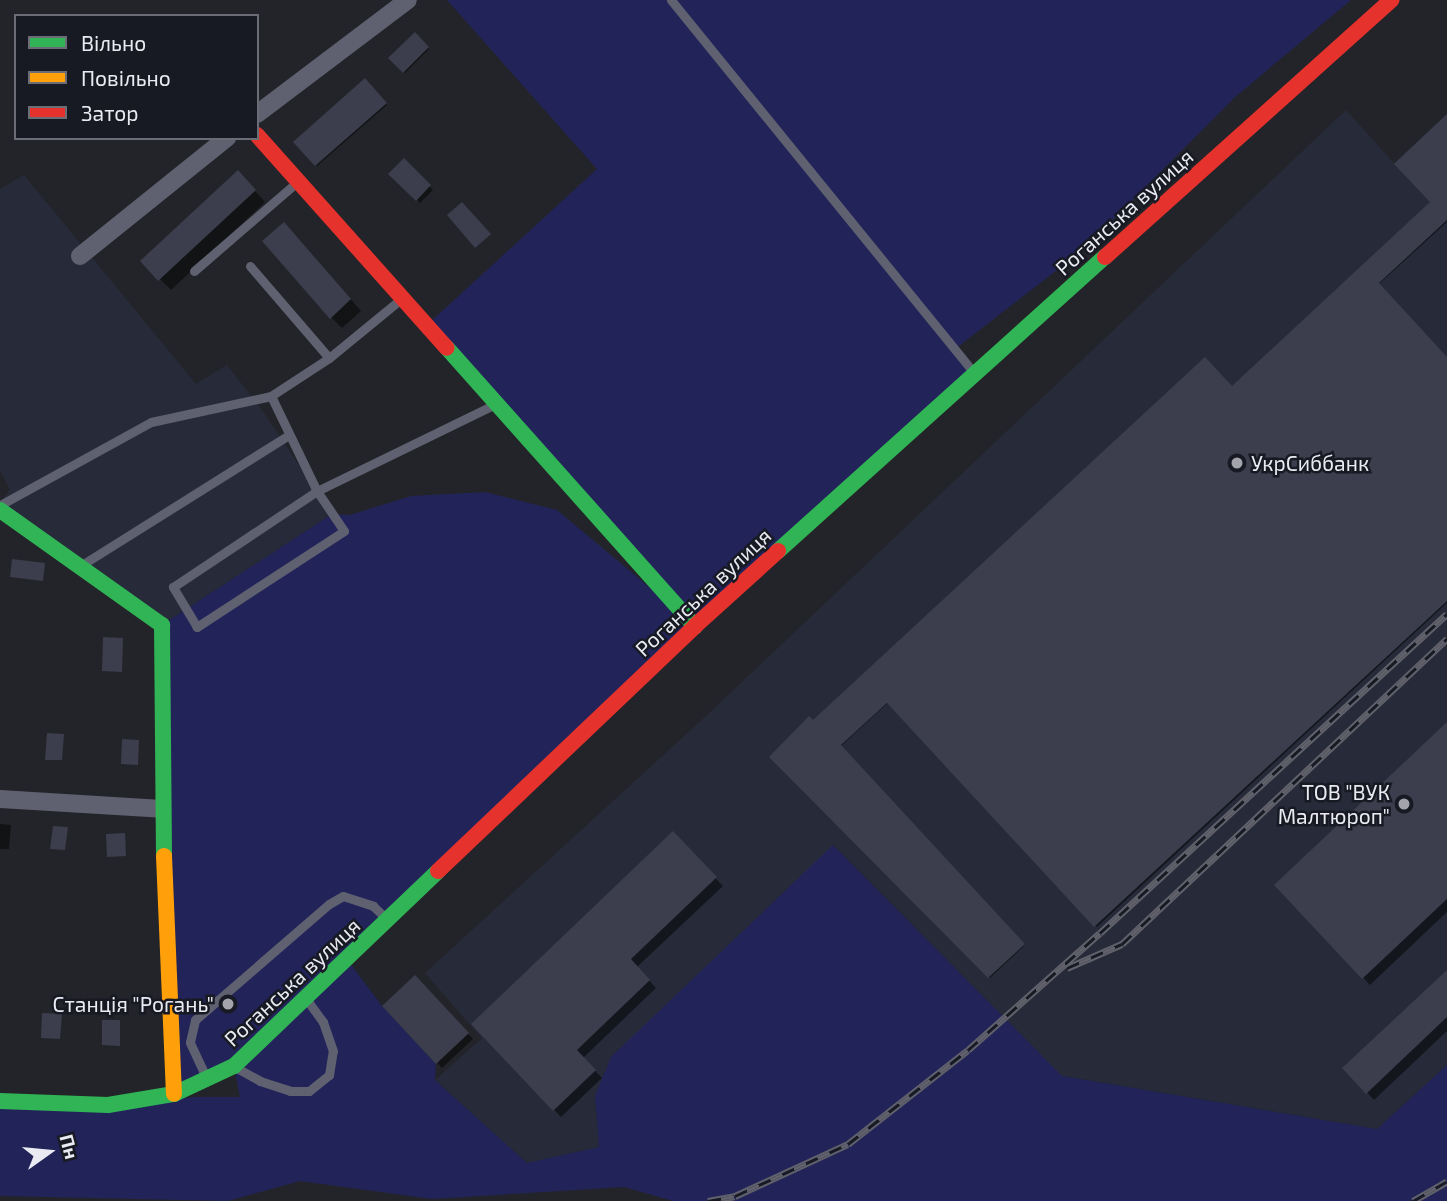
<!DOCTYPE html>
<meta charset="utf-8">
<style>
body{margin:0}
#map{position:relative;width:1447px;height:1201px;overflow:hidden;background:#232429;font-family:"Exo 2",sans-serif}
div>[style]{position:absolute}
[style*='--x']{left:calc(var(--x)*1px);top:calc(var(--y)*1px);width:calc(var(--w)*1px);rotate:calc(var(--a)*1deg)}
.built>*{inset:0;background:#272a39}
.green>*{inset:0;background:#222459}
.shadow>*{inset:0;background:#0007}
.building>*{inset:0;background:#3d3e4d}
.lane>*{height:9px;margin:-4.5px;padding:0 4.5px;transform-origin:4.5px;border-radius:4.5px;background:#5f6170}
.street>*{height:18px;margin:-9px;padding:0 9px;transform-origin:9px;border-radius:9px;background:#5f6170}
.fast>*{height:16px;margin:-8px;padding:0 8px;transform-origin:8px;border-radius:8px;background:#30b455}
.slow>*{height:16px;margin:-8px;padding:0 8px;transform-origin:8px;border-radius:8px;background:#ff9f0a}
.jam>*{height:16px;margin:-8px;padding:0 8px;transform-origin:8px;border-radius:8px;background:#e5322d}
.rail>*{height:7px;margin-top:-3.5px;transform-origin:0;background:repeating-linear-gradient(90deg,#171923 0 13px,#60616a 0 26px);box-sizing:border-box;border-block:2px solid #60616a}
.dots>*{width:19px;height:19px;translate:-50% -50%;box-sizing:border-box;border:4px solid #171923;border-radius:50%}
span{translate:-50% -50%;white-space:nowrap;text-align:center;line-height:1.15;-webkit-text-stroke:5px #171923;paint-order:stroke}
.street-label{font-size:21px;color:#eaebf2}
.poi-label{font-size:21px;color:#eaebf2}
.left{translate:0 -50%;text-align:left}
.right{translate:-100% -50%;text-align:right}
.legend{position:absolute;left:14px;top:14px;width:245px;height:126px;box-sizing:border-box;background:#171923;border:2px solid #6b6d76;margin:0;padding:9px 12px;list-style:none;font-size:21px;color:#eaebf2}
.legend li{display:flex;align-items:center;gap:14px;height:35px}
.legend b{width:35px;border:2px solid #6b6d76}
.north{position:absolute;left:14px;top:1117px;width:70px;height:70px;-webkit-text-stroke:5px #171923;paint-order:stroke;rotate:75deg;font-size:19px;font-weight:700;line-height:28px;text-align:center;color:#eaebf2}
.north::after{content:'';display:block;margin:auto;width:24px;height:32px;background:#eaebf2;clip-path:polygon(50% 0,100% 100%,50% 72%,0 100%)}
</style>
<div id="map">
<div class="built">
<i style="clip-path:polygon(1346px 110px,1394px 163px,1447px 114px,1447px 1065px,1377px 1129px,1062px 1076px,833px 845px,595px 1096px,599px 1147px,527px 1163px,435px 1080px,482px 1038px,425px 973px,706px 716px)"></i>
<i style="clip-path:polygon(24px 175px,196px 384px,227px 365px,262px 410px,332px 514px,162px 625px,0 502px,10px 490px,0 470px,0 189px)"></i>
</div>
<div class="green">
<i style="clip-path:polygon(447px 0,1351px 0,1234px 98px,1083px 250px,955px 349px,975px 374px,347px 959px,382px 1006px,436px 1064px,435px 1080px,527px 1163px,599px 1147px,595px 1096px,611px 1057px,833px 845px,1062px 1076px,1377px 1129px,1447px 1065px,1447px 1201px,673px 1201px,624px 1187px,432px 1199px,300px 1181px,228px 1201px,0 1196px,0 1101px,108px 1105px,196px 1097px,240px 1097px,234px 1067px,174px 1094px,162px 625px,332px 514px,350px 515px,411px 496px,485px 492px,557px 510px,690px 621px,427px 325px,597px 169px)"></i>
</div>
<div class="shadow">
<i style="clip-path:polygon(415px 34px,429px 49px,405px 73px,391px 58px)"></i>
<i style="clip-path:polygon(365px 80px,387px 105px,317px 166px,296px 142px)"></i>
<i style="clip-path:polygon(1447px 116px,1447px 222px,1378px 285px,1447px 359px,1447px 603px,1097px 927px,889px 702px,840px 747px,1024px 946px,990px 978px,771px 757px,1232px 388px,1432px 202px)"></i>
<i style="clip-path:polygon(404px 161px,433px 190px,420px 203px,391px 174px)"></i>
<i style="clip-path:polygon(248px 183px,265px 202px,171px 290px,160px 279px)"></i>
<i style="clip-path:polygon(295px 235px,361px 311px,342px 328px,331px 317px)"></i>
<i style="clip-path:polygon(1447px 725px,1447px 912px,1370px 985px,1276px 885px)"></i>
<i style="clip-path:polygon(0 824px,11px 825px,9px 849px,0 849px)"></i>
<i style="clip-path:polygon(673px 834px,723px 886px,637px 967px,656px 988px,583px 1058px,602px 1078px,561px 1117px,473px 1024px)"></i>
<i style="clip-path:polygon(1447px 972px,1447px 1031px,1374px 1100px,1345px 1068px)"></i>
<i style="clip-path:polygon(415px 977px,473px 1039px,442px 1068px,385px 1006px)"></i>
</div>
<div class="building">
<i style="clip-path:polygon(415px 32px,429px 47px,403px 73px,388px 58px)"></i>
<i style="clip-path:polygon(365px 78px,387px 103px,315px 166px,293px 142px)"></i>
<i style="clip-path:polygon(1447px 114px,1447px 220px,1379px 283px,1447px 357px,1447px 601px,1094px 927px,887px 703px,841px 745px,1025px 944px,988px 978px,769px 757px,809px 716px,813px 720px,1205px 357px,1232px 386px,1430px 202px,1394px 164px)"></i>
<i style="clip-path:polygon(404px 158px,431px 185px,416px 201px,388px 174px)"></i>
<i style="clip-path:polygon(238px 170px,256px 190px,158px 281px,140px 261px)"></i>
<i style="clip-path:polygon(462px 202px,491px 234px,475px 248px,447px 215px)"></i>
<i style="clip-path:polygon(284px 222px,351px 299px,330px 319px,262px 241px)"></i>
<i style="clip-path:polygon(12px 559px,45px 563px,43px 581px,10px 577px)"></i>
<i style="clip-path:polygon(103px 637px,123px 638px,122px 672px,102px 671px)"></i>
<i style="clip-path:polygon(1447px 722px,1447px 899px,1362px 979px,1274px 885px)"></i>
<i style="clip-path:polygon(47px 733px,64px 734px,62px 760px,45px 760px)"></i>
<i style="clip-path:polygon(122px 739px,139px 740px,138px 765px,121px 764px)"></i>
<i style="clip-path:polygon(53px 826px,68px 827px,65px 850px,50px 849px)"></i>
<i style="clip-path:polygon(673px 831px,717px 877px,631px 959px,650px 980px,577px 1050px,596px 1070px,553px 1111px,471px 1024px)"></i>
<i style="clip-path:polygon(125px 833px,126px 856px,107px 857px,106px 834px)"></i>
<i style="clip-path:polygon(1447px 970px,1447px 1017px,1366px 1094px,1342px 1068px)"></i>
<i style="clip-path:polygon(415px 975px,469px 1033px,436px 1064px,382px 1006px)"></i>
<i style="clip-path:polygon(42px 1013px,62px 1014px,60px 1039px,41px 1038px)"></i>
<i style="clip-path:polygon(102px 1020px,120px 1020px,120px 1046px,102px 1045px)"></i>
</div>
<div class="lane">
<i style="--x:671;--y:0;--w:481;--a:50.9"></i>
<i style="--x:250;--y:266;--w:121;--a:49.3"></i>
<i style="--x:329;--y:358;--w:93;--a:-39.3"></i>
<i style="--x:194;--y:271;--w:136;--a:-40.8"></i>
<i style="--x:329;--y:358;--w:69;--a:146.8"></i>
<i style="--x:271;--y:396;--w:106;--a:64.2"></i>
<i style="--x:317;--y:491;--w:48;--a:56"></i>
<i style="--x:344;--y:531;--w:176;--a:146.9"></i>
<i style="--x:197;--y:627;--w:47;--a:-121"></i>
<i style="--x:173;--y:587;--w:173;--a:-33.7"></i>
<i style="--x:317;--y:491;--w:198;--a:-26"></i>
<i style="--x:0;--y:505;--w:172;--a:-28.8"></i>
<i style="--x:151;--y:422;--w:123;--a:-12.2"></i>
<i style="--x:80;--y:566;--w:247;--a:-32.1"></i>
<i style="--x:235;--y:1067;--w:29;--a:29"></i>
<i style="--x:260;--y:1081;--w:32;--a:18"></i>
<i style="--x:290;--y:1091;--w:19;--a:0"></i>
<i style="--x:309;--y:1091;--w:26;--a:-39"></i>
<i style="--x:329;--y:1075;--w:24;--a:-81"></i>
<i style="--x:333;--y:1051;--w:31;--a:-109"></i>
<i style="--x:323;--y:1022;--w:29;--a:-126"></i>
<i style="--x:206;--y:1077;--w:38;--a:-115"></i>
<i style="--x:190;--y:1042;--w:23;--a:-77"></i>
<i style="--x:195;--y:1020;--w:177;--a:-40.9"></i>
<i style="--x:329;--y:904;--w:16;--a:-30"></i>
<i style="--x:343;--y:896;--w:32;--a:18"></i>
<i style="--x:373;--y:906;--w:19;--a:43"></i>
</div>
<div class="street">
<i style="--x:257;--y:114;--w:189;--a:-37.1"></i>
<i style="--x:80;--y:256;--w:189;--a:-38.8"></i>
<i style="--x:0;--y:799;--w:162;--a:3.5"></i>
</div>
<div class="fast">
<i style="--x:447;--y:348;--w:373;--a:48.3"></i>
<i style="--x:0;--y:510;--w:199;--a:35.4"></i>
<i style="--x:162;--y:625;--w:231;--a:89.5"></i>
<i style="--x:778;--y:551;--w:440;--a:-42"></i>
<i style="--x:0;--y:1101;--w:108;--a:2.1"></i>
<i style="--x:108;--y:1105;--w:67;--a:-9.5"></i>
<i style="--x:174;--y:1094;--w:66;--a:-25"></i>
<i style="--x:234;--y:1066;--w:282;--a:-43.7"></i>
</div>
<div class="slow">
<i style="--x:164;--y:856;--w:238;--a:87.6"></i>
</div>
<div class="jam">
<i style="--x:257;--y:135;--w:285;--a:48.3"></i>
<i style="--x:1105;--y:257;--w:385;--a:-41.9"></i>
<i style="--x:438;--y:871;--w:355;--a:-43.6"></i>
<i style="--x:695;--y:626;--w:112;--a:-42.1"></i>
</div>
<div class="rail">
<i style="--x:1067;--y:968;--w:60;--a:-23.6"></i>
<i style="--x:1122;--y:944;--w:446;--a:-43.2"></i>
<i style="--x:708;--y:1201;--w:27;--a:-10"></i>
<i style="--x:735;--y:1196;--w:124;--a:-24.7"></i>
<i style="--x:848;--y:1144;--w:152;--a:-38.1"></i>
<i style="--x:968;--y:1050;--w:176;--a:-41.6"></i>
<i style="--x:1100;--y:933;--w:471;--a:-42.6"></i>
<i style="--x:1413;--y:1201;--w:39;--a:-30"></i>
</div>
<div class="dots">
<i style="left:1237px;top:463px;background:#a4a5ac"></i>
<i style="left:1404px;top:804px;background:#a4a5ac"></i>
<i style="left:228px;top:1004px;background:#a4a5ac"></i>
</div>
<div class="street-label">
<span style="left:1124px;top:212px;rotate:-42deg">Роганська вулиця</span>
<span style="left:703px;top:592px;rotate:-43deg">Роганська вулиця</span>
<span style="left:292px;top:982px;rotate:-43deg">Роганська вулиця</span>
</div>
<div class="poi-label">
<span class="left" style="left:1251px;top:463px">УкрСиббанк</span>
<span class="right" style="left:1390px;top:804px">ТОВ "ВУК<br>Малтюроп"</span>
<span class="right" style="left:214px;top:1004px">Станція "Рогань"</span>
</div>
<ul class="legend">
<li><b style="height:9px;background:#30b455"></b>Вільно</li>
<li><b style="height:9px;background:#ff9f0a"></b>Повільно</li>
<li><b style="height:9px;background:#e5322d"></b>Затор</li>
</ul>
<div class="north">Пн</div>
</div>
